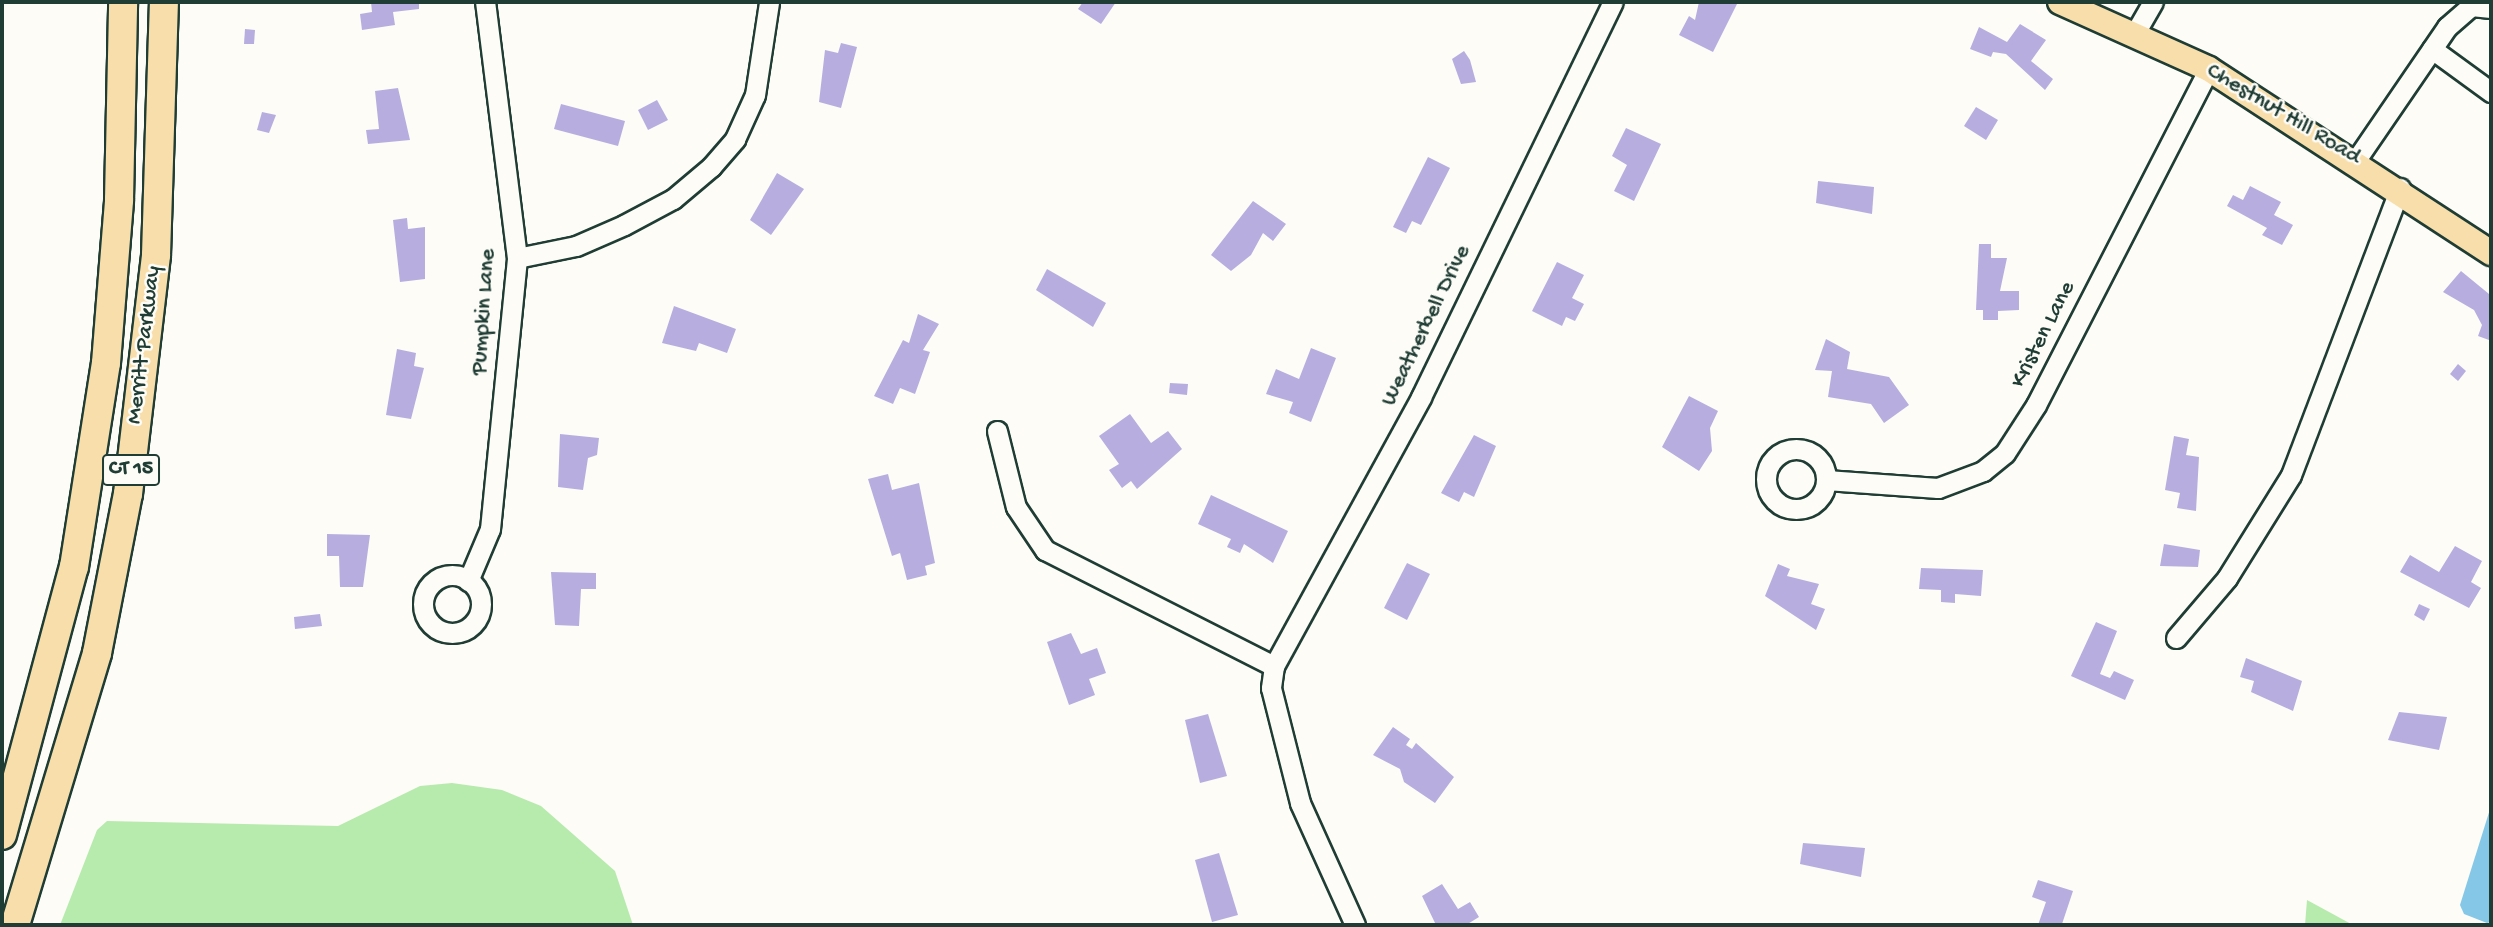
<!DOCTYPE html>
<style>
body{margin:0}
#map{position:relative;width:2493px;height:927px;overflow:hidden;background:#fdfcf7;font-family:"Gochi Hand",sans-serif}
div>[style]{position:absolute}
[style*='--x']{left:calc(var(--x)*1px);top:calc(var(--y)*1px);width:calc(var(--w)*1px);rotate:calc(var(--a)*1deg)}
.green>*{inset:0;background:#b6ebad}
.water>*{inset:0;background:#85c7e6}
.building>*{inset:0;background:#b7aedf}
.roads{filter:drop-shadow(2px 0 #1f3d34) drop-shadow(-2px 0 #1f3d34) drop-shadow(0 2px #1f3d34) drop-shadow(0 -2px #1f3d34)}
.minor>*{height:19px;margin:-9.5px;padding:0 9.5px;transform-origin:9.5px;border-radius:9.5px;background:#fdfcf7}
.minor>.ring{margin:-9.5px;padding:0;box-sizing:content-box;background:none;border:19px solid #fdfcf7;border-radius:50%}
.major>*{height:24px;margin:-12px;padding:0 12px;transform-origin:12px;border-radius:12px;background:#f8deab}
.highway>*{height:28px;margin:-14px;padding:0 14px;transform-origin:14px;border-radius:14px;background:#f8deab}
span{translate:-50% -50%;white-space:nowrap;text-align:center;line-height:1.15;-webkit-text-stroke:5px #fdfcf7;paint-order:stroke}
.shield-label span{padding:2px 5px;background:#fdfcf7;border:2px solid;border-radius:5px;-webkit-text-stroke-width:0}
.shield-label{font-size:21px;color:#1f3d34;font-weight:700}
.street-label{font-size:23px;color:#1f3d34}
.frame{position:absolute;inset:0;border:4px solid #1f3d34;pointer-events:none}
</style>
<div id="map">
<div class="green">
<i style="clip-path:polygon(452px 783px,502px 790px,541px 806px,615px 871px,633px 925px,60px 925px,97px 830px,107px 821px,338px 826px,420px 786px)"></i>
<i style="clip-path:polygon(2307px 900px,2353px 925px,2305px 925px)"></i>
</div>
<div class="water">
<i style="clip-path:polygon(2491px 806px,2491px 922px,2487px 923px,2464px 914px,2460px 905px)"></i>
</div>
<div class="building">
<i style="clip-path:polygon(371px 2px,419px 2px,419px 9px,393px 12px,395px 25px,362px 30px,360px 14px,372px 12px)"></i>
<i style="clip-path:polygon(1083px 2px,1116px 2px,1101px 24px,1078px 9px)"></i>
<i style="clip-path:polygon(1699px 2px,1737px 4px,1713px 52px,1679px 35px,1689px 16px,1695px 20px)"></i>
<i style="clip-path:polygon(2020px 24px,2046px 40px,2031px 61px,2053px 79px,2045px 90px,2006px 54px,1993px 52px,1991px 57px,1970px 49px,1979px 27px,2007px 42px)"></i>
<i style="clip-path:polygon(245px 29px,255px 30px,254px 44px,244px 44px)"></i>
<i style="clip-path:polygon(841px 43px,857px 47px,841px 108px,819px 102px,825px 50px,838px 53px)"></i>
<i style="clip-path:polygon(1464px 51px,1470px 60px,1476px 82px,1461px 84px,1452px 59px)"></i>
<i style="clip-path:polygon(398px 88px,410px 140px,368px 144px,366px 130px,379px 129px,375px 91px)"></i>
<i style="clip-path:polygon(657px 100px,668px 120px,648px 130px,638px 110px)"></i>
<i style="clip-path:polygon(561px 104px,625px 121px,618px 146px,554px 129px)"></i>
<i style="clip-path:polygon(1976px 107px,1998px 120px,1986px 140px,1964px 126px)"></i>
<i style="clip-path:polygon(262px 112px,276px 115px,269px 133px,257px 130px)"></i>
<i style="clip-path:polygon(1626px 128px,1661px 144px,1634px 201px,1614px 191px,1627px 165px,1612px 156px)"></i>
<i style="clip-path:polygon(1428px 157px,1450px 168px,1421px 225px,1412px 221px,1406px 233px,1393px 227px)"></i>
<i style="clip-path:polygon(777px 173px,804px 189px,771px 235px,750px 220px)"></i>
<i style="clip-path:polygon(1818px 181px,1874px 187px,1872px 214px,1816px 203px)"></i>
<i style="clip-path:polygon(2250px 186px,2281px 202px,2274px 215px,2293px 225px,2282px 245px,2262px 235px,2267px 228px,2227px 206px,2233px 195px,2243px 200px)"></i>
<i style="clip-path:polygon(1253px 201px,1286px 224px,1273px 241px,1263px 233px,1251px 255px,1231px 271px,1211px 255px)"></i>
<i style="clip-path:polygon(407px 218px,408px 229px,425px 227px,425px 279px,400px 282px,393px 220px)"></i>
<i style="clip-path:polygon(1979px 244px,1991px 244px,1991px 258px,2007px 258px,2000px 291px,2019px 291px,2019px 310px,1998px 311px,1998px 320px,1983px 320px,1983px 310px,1976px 310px)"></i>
<i style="clip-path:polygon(1557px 262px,1584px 275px,1572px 298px,1584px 304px,1575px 321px,1566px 317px,1562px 326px,1532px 311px)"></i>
<i style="clip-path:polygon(1047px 269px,1106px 303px,1093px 327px,1036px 290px)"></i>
<i style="clip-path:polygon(2461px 271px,2489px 294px,2489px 340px,2478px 336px,2482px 325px,2474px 310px,2443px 292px)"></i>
<i style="clip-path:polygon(674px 306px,736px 329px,727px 353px,699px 343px,696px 351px,662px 343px)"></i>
<i style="clip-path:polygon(918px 314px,939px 324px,923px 350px,930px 352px,915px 394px,900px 388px,893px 404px,874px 396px,903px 340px,909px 343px)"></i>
<i style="clip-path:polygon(1826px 339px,1850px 352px,1847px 369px,1889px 377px,1909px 405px,1884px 423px,1871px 404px,1828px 397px,1832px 371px,1815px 370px)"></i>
<i style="clip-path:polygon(1311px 348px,1336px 358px,1311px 422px,1289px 413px,1293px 402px,1266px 394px,1276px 369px,1299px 379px)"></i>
<i style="clip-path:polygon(397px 349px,416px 353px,414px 366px,424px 368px,411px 419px,386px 415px)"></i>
<i style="clip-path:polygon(2458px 364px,2466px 371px,2458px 381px,2450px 374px)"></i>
<i style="clip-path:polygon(1170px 383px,1188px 384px,1187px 395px,1169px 393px)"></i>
<i style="clip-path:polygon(1689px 396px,1718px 411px,1710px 428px,1712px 451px,1699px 471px,1662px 447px)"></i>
<i style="clip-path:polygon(1130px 414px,1151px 443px,1168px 431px,1182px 449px,1137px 489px,1131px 481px,1122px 488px,1109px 470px,1119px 464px,1099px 436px)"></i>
<i style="clip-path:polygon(560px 434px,599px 438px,597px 455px,588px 458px,583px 490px,558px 487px)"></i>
<i style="clip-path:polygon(1474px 435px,1496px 446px,1474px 497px,1464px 492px,1459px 502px,1441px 493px)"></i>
<i style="clip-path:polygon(2174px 436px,2189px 439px,2186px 455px,2199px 457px,2196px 511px,2177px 508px,2180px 493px,2165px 490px)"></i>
<i style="clip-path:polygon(888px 474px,892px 490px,919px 483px,935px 563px,925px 566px,927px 575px,907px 580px,900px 553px,892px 556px,868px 479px)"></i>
<i style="clip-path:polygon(1211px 495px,1288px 531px,1273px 563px,1244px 544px,1240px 553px,1227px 547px,1231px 539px,1198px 524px)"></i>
<i style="clip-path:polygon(327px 534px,370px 535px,363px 587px,340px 587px,339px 556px,327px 556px)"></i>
<i style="clip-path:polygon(2164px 544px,2200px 550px,2198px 567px,2160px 566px)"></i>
<i style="clip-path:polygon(2455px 546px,2482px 561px,2471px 582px,2481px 588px,2469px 608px,2400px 572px,2410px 555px,2439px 572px)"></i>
<i style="clip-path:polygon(1407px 563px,1430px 574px,1407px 620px,1384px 608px)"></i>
<i style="clip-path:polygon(1778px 564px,1790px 569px,1787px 576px,1819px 584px,1811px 604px,1825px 609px,1816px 630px,1765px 596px)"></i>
<i style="clip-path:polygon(1921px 568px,1983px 570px,1981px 596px,1955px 594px,1955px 603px,1941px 602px,1941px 590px,1919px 589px)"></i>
<i style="clip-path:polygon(551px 572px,596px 573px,596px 589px,581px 589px,579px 626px,555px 625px)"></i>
<i style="clip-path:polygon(2419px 604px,2430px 609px,2424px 621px,2414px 615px)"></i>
<i style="clip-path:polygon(320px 614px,322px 626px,295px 629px,294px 617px)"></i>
<i style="clip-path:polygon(2096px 622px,2117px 631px,2100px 674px,2110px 678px,2114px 671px,2134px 680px,2125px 700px,2071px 676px)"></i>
<i style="clip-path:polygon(1071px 633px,1081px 654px,1097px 648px,1106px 673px,1089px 679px,1095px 695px,1069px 705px,1047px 642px)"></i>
<i style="clip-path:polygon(2246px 658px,2302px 681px,2293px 711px,2251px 692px,2254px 681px,2240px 677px)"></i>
<i style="clip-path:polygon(2399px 712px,2447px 717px,2439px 750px,2388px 740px)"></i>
<i style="clip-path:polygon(1208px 714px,1227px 776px,1200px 783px,1185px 720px)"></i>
<i style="clip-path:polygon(1393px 727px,1410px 739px,1406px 745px,1412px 749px,1416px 743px,1454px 777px,1435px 803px,1404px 782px,1400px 769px,1373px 755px)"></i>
<i style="clip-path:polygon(1803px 843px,1865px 848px,1861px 877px,1800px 864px)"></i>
<i style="clip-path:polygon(1219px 853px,1238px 915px,1212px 922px,1195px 860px)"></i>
<i style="clip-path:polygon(2038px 880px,2073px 891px,2062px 924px,2038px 925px,2046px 902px,2032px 897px)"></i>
<i style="clip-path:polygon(1442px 884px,1458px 909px,1470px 902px,1479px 917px,1466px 925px,1436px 925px,1422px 896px)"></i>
</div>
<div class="roads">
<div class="minor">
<i style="--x:2135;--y:33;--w:36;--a:-60"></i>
<i style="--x:2432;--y:49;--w:73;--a:36.1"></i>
<i style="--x:2356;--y:160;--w:161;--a:-55.6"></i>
<i style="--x:2447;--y:27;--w:32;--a:-41"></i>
<i style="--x:2471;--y:6;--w:20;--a:6"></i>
<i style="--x:517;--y:258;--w:60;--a:-11.5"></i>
<i style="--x:576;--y:246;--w:52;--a:-23.6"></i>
<i style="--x:624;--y:225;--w:55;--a:-28"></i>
<i style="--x:673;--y:199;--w:50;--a:-40.1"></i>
<i style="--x:711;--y:167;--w:37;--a:-49"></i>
<i style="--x:735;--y:139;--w:48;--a:-65.6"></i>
<i style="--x:755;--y:95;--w:94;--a:-81.4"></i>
<i style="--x:997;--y:431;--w:78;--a:76"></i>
<i style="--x:1016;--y:507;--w:52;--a:56"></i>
<i style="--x:1045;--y:550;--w:257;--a:26.9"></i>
<i style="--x:1274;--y:666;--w:22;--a:98"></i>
<i style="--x:1271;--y:688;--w:119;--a:75.8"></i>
<i style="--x:1300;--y:803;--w:134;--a:65.7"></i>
<i class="ring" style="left:1766px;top:449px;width:41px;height:41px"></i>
<i style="--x:1826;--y:480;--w:112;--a:4.1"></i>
<i style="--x:1938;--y:488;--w:48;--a:-20.7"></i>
<i style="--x:1983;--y:471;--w:28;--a:-39"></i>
<i style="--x:2005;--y:453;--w:57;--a:-57.1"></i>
<i style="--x:2036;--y:405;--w:378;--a:-62.8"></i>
<i class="ring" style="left:423px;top:575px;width:39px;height:39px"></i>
<i style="--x:468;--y:581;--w:56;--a:-67.1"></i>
<i style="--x:490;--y:529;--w:272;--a:-84.3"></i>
<i style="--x:517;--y:258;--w:258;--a:-97.1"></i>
<i style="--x:2176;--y:638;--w:79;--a:-49.6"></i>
<i style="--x:2227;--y:578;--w:121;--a:-58.1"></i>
<i style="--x:2291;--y:475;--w:307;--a:-69.2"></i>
<i style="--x:1274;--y:666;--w:307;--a:-61.3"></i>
<i style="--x:1421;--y:397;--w:439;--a:-64.1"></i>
</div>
<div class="major">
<i style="--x:2060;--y:2;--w:163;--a:24.2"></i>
<i style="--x:2209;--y:69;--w:337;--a:33.1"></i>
</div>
<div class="highway">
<i style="--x:2;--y:835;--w:278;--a:-75"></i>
<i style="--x:74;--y:567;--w:206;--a:-81.1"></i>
<i style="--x:106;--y:363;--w:164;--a:-85.4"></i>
<i style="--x:119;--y:200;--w:198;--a:-88.8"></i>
<i style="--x:15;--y:925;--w:284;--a:-73.2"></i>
<i style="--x:97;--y:653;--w:162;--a:-79"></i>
<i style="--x:128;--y:494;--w:241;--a:-83.3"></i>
<i style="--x:156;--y:255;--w:253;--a:-88.2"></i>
</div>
</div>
<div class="shield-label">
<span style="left:131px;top:470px">CT 15</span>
</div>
<div class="street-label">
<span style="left:2283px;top:115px;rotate:31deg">Chestnut Hill Road</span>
<span style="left:485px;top:312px;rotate:-86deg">Pumpkin Lane</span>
<span style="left:1427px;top:326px;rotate:-64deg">Weatherbell Drive</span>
<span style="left:2044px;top:335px;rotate:-63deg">Kristen Lane</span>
<span style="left:145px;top:345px;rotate:-83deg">Merritt Parkway</span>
</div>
<div class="frame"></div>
</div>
